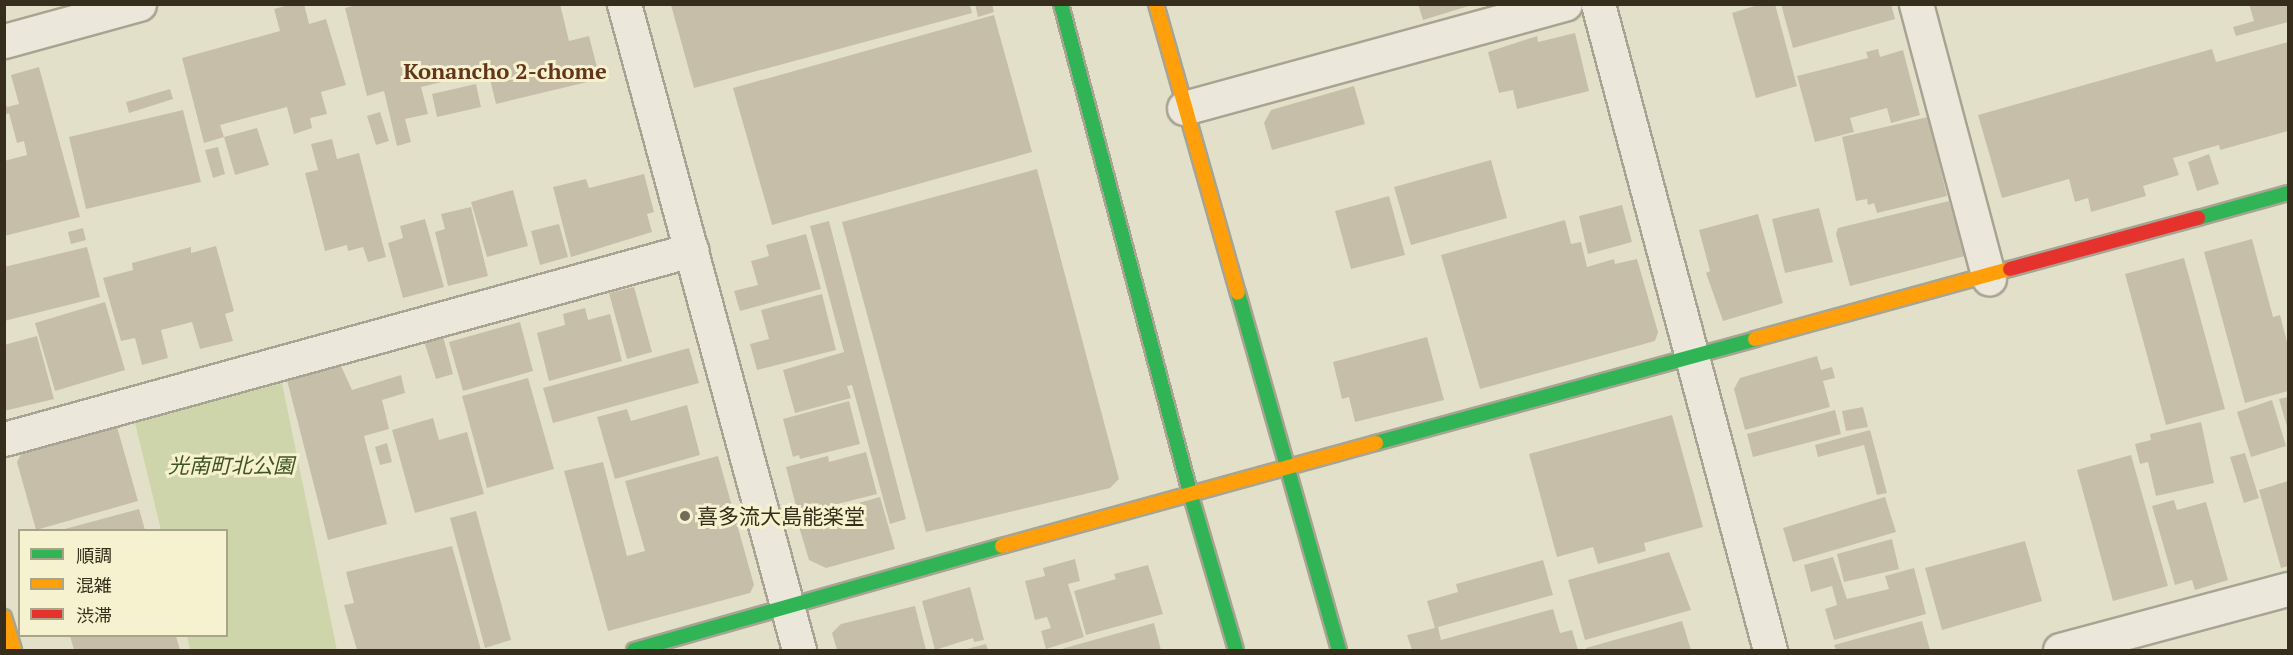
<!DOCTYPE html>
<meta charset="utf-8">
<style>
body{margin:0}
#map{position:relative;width:2293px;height:655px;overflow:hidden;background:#e3e0c9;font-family:"PT Serif","Noto Sans JP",serif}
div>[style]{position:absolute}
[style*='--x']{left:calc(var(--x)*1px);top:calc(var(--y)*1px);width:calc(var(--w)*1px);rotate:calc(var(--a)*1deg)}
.green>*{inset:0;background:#ced5ab}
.building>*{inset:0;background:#c7beaa}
.roads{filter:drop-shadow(2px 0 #a8a493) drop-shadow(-2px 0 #a8a493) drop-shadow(0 2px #a8a493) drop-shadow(0 -2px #a8a493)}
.street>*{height:33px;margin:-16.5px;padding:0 16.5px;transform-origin:16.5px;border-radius:16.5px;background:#ebe8db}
.fast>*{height:14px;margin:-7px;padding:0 7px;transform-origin:7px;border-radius:7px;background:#30b455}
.slow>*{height:14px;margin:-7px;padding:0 7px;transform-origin:7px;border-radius:7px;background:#ff9f0a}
.jam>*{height:14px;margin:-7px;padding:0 7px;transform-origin:7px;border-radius:7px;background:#e5322d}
.dots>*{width:16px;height:16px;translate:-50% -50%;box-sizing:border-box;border:3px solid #f6f1ce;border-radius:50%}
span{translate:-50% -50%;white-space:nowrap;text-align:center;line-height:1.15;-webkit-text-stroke:6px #f6f1ce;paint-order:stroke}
.park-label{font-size:21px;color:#3e5322;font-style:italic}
.poi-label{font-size:21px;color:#362d1c}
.left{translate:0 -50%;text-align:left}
.neighbourhood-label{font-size:22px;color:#63361a;font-weight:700}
.frame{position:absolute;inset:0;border:6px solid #362d1c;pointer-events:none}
.legend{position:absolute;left:18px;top:529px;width:210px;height:108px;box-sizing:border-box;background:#f6f1ce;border:2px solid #a9a387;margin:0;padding:8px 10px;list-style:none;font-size:18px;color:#362d1c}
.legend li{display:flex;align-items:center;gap:12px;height:30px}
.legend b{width:30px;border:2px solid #a9a387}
</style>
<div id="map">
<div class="green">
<i style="clip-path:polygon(282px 383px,337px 650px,190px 650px,187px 636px,226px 636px,226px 530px,161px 530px,135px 423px)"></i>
</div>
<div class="building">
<i style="clip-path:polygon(292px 4px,304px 4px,309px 24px,326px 19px,346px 85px,321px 92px,327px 114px,310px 118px,312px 128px,294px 134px,287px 107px,220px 125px,224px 137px,257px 128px,269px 165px,235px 175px,224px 137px,204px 143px,182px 58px,280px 31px,274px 9px)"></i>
<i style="clip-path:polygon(360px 4px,560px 4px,569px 41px,589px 36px,600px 79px,496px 104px,488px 71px,421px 87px,428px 114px,405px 119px,411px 142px,397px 146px,384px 91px,367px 96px,345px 8px)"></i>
<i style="clip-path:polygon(975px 4px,992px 4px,994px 12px,978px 17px)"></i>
<i style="clip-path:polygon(1418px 4px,1472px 4px,1472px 5px,1423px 20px)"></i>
<i style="clip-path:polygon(1761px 4px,1775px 4px,1797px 86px,1756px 98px,1732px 13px)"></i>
<i style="clip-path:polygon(1781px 4px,1891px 4px,1895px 19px,1793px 48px)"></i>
<i style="clip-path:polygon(2249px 4px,2288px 4px,2288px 22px,2236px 36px,2233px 27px,2254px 21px)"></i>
<i style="clip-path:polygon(671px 5px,970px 5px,972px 13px,694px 88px)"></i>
<i style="clip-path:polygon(994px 15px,1032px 152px,772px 225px,733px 88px)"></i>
<i style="clip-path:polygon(1575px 33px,1589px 91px,1517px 109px,1513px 90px,1499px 93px,1488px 52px,1537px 36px,1538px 42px)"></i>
<i style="clip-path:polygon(2288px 42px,2288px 131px,2220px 150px,2219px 145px,2173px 158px,2179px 175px,2143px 186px,2146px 196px,2091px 212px,2088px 198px,2075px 202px,2069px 179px,2002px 198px,1978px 115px,2212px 49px,2216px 62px)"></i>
<i style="clip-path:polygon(1878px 49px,1880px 57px,1903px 50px,1920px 115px,1891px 123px,1887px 108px,1850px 118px,1854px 132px,1815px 142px,1797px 76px,1868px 58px,1866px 52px)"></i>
<i style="clip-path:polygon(39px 67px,80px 217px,4px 236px,4px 161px,27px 155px,24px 141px,17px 143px,9px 113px,4px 115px,4px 99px,7px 107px,19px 104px,11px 75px)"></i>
<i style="clip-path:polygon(476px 84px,481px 107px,437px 117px,432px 94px)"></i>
<i style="clip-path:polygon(1354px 86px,1365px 124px,1272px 150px,1264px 123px,1271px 110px)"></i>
<i style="clip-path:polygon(170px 89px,173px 99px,129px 113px,126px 102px)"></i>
<i style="clip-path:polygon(183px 110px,201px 182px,86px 209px,69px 137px)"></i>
<i style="clip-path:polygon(380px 112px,389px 141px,376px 145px,367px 116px)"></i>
<i style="clip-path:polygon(1928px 117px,1947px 196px,1877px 213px,1874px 203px,1868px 205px,1867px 199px,1856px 201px,1842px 137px)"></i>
<i style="clip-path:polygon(332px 139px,337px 159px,359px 153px,386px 257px,368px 262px,363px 247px,348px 251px,347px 245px,325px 251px,305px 173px,318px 170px,311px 144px)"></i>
<i style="clip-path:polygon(218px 147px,225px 174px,213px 178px,205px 150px)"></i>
<i style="clip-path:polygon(2209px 154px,2219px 184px,2197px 191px,2188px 162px)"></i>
<i style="clip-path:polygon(1491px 160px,1507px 218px,1411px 245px,1394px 187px)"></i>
<i style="clip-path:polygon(1037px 169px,1119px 479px,1110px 488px,926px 532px,842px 222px)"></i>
<i style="clip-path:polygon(644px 174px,654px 212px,647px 214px,652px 232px,571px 257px,553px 187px,586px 179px,589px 188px)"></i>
<i style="clip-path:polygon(513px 190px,528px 246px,487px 257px,471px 202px)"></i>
<i style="clip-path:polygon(1389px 196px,1405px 255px,1351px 269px,1335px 211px)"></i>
<i style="clip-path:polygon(1949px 201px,1965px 256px,1850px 286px,1836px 234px,1838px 228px)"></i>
<i style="clip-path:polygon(1622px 205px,1632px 242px,1588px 254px,1579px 216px)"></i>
<i style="clip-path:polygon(471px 207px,488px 276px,448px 286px,435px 232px,445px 229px,441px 214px)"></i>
<i style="clip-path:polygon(1819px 208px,1833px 262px,1785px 273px,1772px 219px)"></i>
<i style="clip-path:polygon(1758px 214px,1783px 303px,1723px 321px,1706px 273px,1710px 271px,1699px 230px)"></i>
<i style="clip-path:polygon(425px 219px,444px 287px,403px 298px,388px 243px,403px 238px,400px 226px)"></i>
<i style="clip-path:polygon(1565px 220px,1571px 244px,1581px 242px,1587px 267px,1614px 259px,1615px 264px,1637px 259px,1658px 332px,1655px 341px,1480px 389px,1441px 255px)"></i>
<i style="clip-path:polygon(829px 221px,906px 519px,890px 524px,852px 385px,847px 386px,851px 398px,795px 413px,783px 370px,844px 352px,810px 226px)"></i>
<i style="clip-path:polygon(559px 224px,568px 257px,540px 265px,531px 231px)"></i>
<i style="clip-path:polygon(83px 228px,86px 240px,71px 244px,68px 232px)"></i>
<i style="clip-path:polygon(806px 234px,821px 289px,740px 311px,734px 291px,758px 285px,751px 261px,769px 256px,766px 245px)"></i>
<i style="clip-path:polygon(2252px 239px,2273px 317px,2280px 315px,2288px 346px,2288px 391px,2245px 403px,2204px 252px)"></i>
<i style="clip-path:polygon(216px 246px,234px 311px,225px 314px,233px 341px,200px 349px,192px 322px,161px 330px,168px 358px,142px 365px,135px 338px,121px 341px,103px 278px,133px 270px,132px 263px,191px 247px,191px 253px)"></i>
<i style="clip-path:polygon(87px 247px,100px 297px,4px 321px,4px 267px)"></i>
<i style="clip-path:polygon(2184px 258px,2225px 409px,2166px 425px,2125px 274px)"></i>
<i style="clip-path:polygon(634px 287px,652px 352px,627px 359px,609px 293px)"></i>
<i style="clip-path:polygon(822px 294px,836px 350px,757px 370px,750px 344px,769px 339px,761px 310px)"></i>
<i style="clip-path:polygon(105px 302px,125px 370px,55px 391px,35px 323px)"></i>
<i style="clip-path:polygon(585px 308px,588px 320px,610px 314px,622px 361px,549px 381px,537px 333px,565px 325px,563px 314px)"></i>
<i style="clip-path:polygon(520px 322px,533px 371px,463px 391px,449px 342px)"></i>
<i style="clip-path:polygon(37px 336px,54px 399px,4px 411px,4px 345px)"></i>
<i style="clip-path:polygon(443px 336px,453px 374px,436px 379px,424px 341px)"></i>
<i style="clip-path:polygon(1427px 337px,1444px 400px,1355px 422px,1349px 397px,1342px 399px,1333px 362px)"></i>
<i style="clip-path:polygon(689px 348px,699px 383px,553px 423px,543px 388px)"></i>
<i style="clip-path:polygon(1817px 356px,1821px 370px,1832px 367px,1835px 378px,1823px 381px,1830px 407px,1745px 430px,1734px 389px,1740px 378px)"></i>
<i style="clip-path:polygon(341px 366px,352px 390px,401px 375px,405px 393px,382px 400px,389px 429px,364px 436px,387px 524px,328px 540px,287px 380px)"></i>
<i style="clip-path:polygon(528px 378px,554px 469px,487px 488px,462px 396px)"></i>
<i style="clip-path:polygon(2288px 397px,2288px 430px,2279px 399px)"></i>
<i style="clip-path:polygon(2272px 400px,2286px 446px,2251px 457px,2237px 412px)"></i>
<i style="clip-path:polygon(849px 401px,860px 444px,800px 459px,799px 455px,793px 457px,783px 419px)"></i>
<i style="clip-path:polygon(687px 405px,700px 455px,615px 479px,597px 417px,627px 409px,631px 421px)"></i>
<i style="clip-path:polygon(1863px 407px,1868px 427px,1846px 431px,1842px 411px)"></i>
<i style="clip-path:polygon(1835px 410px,1841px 434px,1753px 457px,1747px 434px)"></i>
<i style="clip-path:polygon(1672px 415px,1703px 527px,1644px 543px,1646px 551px,1598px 564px,1593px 547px,1557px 557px,1529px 454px)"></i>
<i style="clip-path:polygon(433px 418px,439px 440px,467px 432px,484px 494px,415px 513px,392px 430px)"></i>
<i style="clip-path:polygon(2201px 422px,2214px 483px,2156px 496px,2148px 462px,2140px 464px,2135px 444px,2151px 440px,2150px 434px)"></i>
<i style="clip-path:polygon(117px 427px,138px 501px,36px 530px,17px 462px,21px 454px)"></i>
<i style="clip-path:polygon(1870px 430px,1887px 493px,1877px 495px,1864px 445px,1818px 457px,1815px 445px)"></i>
<i style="clip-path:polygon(387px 443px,392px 462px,380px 465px,375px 447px)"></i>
<i style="clip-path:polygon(866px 452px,877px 494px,798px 514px,786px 467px,828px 456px,829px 462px)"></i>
<i style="clip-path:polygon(2245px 453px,2259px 498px,2244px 503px,2230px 457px)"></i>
<i style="clip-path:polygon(2131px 455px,2168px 586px,2113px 601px,2077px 470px)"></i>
<i style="clip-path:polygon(718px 456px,754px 585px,750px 593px,608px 631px,564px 471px,603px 462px,627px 556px,645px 551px,625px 481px)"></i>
<i style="clip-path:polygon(2288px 481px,2288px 566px,2281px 568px,2259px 490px)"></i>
<i style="clip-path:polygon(880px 497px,895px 549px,826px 568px,809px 560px,797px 520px)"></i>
<i style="clip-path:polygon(1885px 497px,1896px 532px,1793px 562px,1783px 528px)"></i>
<i style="clip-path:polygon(2174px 500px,2177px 510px,2206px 502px,2228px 580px,2195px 590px,2192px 580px,2175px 585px,2152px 506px)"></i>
<i style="clip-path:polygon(139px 509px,145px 530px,61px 530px)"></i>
<i style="clip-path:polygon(476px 511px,511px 640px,485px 648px,450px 518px)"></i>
<i style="clip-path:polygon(1892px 539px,1899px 569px,1844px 582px,1837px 554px)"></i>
<i style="clip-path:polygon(2025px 541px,2042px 601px,1942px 630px,1925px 568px)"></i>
<i style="clip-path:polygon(452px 546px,481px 650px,357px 650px,344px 605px,354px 603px,346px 572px)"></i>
<i style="clip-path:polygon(1669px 552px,1691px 610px,1585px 640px,1568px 580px)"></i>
<i style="clip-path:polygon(1833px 557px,1847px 599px,1889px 589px,1885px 576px,1914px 568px,1926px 614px,1834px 640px,1825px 609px,1837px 605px,1832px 586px,1811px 592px,1804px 565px)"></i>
<i style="clip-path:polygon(1075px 559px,1080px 581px,1068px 584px,1084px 637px,1046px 649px,1041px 631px,1051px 628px,1047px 617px,1035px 620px,1025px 581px,1045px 576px,1043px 568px)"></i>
<i style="clip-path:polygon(1543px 560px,1553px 595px,1438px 627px,1441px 640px,1553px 609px,1560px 633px,1572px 630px,1578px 650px,1412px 650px,1407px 635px,1435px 628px,1427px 601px,1458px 592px,1456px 584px)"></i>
<i style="clip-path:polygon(1148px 565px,1163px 614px,1086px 635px,1074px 591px,1116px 579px,1114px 574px)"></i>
<i style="clip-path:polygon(970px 587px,984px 640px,974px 642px,973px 638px,935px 650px,922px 601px)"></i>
<i style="clip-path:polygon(915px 606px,926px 650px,837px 650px,832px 633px,841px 624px)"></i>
<i style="clip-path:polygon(1682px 621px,1691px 650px,1586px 650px,1586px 648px)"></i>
<i style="clip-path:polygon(1922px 621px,1930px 650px,1836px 650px,1834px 645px)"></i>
<i style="clip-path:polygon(1154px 623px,1161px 650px,1058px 650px)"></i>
<i style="clip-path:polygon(70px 636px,176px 636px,180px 650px,74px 650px)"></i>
<i style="clip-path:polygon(986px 644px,988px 650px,963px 650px)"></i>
</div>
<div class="roads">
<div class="street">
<i style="--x:624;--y:4;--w:669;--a:74.84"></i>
<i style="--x:1598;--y:4;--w:669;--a:75.09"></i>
<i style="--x:1916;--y:4;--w:284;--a:75.1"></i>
<i style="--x:4;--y:41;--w:140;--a:-15.3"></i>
<i style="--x:1184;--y:108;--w:395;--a:-15.3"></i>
<i style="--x:4;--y:439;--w:713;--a:-15.38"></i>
<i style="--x:2060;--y:650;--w:236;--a:-15"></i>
</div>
<div class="fast">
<i style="--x:1061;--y:4;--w:509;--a:75.2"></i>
<i style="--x:1191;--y:496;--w:160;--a:73.7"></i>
<i style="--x:2198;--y:218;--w:93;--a:-15.5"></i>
<i style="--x:1238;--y:293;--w:371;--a:74.2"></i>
<i style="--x:1376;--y:443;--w:393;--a:-15.3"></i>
<i style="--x:634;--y:650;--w:382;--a:-15.8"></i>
</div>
<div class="slow">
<i style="--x:1156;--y:4;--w:300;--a:74.2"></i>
<i style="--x:1755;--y:339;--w:264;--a:-15.4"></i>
<i style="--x:1002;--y:546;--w:388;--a:-15.4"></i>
<i style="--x:4;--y:617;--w:34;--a:73"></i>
</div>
<div class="jam">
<i style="--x:2010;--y:269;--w:195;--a:-15.2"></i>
</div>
</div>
<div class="dots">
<i style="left:685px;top:516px;background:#736c59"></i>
</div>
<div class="park-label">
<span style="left:231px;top:465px">光南町北公園</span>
</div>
<div class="poi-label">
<span class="left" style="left:697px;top:516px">喜多流大島能楽堂</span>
</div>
<div class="neighbourhood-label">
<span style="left:505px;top:71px">Konancho 2-chome</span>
</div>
<div class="frame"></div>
<ul class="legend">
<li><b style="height:8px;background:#30b455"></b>順調</li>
<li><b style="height:8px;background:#ff9f0a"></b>混雑</li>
<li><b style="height:8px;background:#e5322d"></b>渋滞</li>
</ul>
</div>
